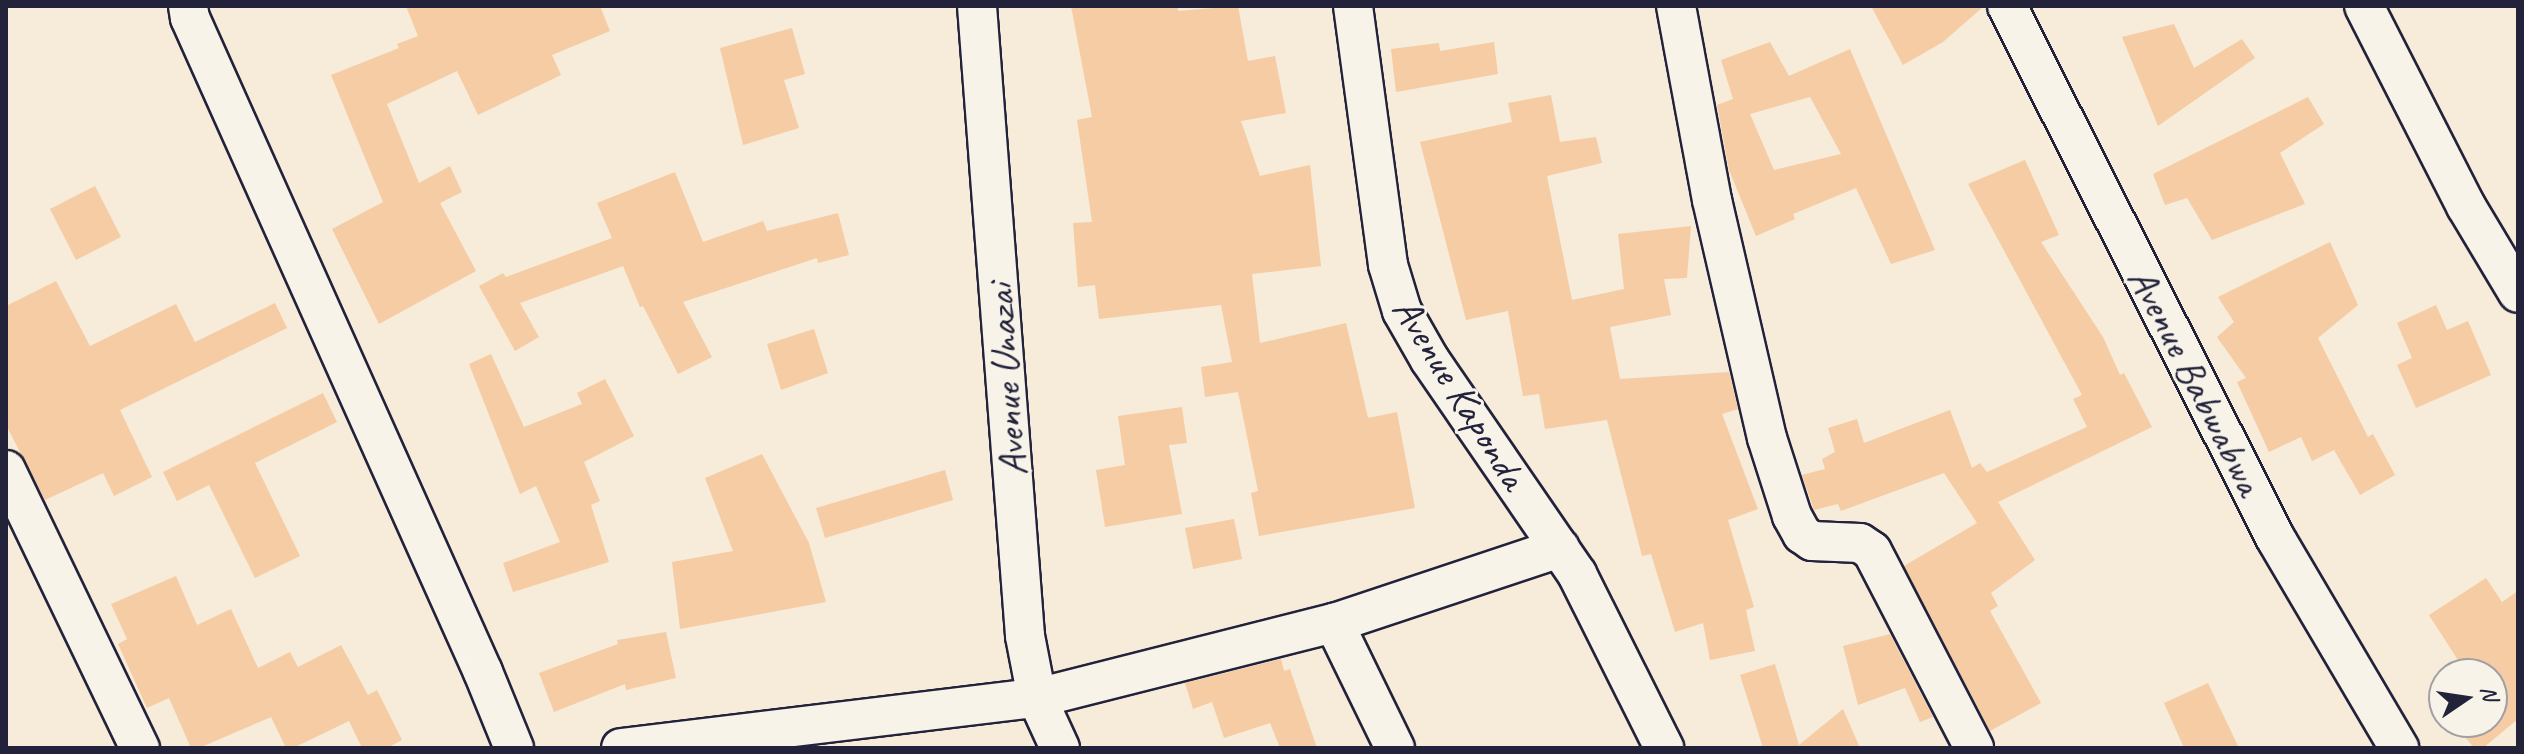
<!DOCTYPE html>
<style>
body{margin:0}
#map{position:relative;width:2524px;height:754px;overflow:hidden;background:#f7ebda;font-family:Caveat,sans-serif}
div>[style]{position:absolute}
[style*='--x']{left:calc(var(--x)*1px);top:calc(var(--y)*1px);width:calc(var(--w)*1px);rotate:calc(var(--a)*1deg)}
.building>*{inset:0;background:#f5cca4}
.roads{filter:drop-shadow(2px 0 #22223b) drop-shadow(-2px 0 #22223b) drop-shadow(0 2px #22223b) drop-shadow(0 -2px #22223b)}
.minor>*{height:38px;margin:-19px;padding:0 19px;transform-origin:19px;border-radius:19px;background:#f7f3e8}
span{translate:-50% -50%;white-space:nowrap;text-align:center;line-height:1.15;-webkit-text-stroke:6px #f7f3e8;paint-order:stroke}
.street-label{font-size:40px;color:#22223b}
.frame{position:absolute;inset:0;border:8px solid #22223b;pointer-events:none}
.north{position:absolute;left:2428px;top:658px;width:80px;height:80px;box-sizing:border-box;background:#f7f3e8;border:2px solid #a29fa3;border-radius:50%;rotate:77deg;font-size:22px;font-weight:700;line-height:32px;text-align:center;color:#22223b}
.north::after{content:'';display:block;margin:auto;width:28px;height:36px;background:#22223b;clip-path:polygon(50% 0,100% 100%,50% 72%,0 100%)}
</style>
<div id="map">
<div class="building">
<i style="clip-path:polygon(406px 6px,600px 6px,610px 31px,552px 55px,561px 75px,478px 115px,457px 71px,387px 104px,419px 183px,450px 166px,462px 192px,440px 203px,476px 271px,379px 324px,332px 229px,383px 202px,331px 75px,399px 48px,397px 44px,418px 36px)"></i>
<i style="clip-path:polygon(1071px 6px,1178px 6px,1178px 11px,1238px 6px,1248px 61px,1275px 56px,1286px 113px,1241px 121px,1260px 176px,1310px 165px,1321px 266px,1252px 274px,1260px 343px,1346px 323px,1368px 418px,1397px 412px,1415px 508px,1259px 536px,1251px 493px,1258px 491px,1238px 392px,1205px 397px,1201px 367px,1232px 362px,1221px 305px,1099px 319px,1095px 285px,1078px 287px,1073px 223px,1092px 222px,1077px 120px,1092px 117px)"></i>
<i style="clip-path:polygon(1871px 6px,1984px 6px,1943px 42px,1903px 65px)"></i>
<i style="clip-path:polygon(2174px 24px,2194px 68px,2242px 39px,2255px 58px,2158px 126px,2122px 37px)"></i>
<i style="clip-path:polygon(792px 28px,805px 74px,784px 80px,799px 128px,743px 145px,720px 48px)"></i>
<i style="clip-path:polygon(1494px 42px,1498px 74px,1396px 92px,1391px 49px,1439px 43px,1440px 51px)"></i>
<i style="clip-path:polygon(evenodd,1770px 42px,1789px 76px,1850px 49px,1935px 250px,1891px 264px,1856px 188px,1793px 214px,1795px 219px,1756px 236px,1729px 170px,1717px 105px,1733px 99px,1721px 60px,1770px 42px,1810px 97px,1841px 154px,1774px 170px,1750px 114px,1810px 97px)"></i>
<i style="clip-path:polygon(1551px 95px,1560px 142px,1596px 137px,1602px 163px,1547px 176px,1572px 300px,1624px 289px,1618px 234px,1691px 226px,1687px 278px,1664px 279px,1671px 315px,1610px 327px,1620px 379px,1729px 372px,1738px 409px,1722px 414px,1758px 509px,1728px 520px,1754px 607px,1746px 610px,1755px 651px,1710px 660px,1703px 623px,1675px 632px,1651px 554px,1642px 556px,1607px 420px,1545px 429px,1539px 394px,1523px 396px,1508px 311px,1466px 320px,1420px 142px,1512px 122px,1508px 103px)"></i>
<i style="clip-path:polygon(2308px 97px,2324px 124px,2280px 153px,2305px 204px,2212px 240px,2187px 198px,2165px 205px,2153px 174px)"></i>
<i style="clip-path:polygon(2025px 160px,2059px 235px,2041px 242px,2103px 337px,2120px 375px,2124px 373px,2152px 427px,1998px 502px,2035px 560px,1991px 593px,1998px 606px,1990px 611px,2041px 703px,1990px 731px,1904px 566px,1977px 523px,1944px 473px,1841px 511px,1838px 504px,1814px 510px,1802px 475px,1825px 469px,1822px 459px,1835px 452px,1828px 428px,1857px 419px,1864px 443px,1950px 410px,1972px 468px,1980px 463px,1987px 472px,2087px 427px,2073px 399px,2082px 395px,1968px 184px)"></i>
<i style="clip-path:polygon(675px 172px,703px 242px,763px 221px,767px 231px,838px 213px,849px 255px,818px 263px,817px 258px,683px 302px,712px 357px,678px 374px,643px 306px,640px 307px,623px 266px,520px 303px,539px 337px,515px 351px,479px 286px,503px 273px,506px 277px,612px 238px,597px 203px)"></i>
<i style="clip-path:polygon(95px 186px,121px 237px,76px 260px,50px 209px)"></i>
<i style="clip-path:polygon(2330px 242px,2358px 305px,2318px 338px,2368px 437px,2373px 434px,2395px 475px,2360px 495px,2334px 450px,2312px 461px,2301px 437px,2269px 452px,2237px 382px,2246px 378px,2217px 337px,2234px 322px,2218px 297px)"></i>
<i style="clip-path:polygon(56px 281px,90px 346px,176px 304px,195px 342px,275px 303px,287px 328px,120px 410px,152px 477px,114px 496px,103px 473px,45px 500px,6px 425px,6px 306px)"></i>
<i style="clip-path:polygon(2436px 305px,2447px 330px,2468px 321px,2491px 375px,2416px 408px,2397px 365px,2412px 358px,2397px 323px)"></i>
<i style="clip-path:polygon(814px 329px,828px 373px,781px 390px,767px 344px)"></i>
<i style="clip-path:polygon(491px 354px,524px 427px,582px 404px,577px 393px,605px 379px,634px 436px,584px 462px,600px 501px,591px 505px,609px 562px,513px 592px,503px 563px,560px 542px,536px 486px,520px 494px,469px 364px)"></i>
<i style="clip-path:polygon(323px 393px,337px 422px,255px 463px,300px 556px,255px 578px,209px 485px,177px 501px,163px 472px)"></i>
<i style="clip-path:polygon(1182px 407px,1187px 443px,1169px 445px,1182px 514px,1105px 527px,1096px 470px,1125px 465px,1118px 416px)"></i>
<i style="clip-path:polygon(762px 454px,809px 543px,826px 602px,680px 629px,672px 562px,733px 551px,705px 478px)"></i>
<i style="clip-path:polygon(945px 470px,953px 500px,825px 538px,816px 508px)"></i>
<i style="clip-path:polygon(1234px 519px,1242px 559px,1193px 569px,1185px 528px)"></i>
<i style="clip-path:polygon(176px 576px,197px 625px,231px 609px,258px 668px,290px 652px,298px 667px,341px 645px,368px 695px,377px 690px,402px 740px,387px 748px,362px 748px,349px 721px,293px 748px,286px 748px,271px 717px,199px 748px,191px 748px,169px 698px,147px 708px,118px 644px,127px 639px,111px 604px)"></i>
<i style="clip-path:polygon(2486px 578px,2502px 602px,2518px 591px,2518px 719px,2483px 748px,2474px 748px,2453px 722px,2492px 722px,2492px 674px,2461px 674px,2465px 671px,2429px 615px)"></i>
<i style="clip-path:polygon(666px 632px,676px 678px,626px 690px,625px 684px,554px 712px,539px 673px,618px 644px,617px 640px)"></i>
<i style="clip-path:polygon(1890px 634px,1933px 717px,1920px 722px,1905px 688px,1858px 705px,1843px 646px)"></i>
<i style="clip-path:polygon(1281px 659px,1284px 671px,1290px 669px,1317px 748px,1280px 748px,1270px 723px,1224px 738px,1212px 702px,1193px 709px,1185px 683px)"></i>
<i style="clip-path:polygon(1775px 664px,1799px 745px,1843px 709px,1860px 748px,1763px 748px,1740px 675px)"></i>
<i style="clip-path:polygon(2208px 683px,2216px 700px,2239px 748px,2184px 748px,2164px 703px)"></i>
</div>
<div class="roads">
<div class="minor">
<i style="--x:188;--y:6;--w:12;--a:81"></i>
<i style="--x:190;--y:18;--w:717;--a:65.87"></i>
<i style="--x:483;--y:672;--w:82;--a:67.8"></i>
<i style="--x:977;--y:6;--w:632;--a:85.64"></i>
<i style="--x:1025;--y:636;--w:63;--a:79"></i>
<i style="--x:1037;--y:698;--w:55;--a:65.3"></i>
<i style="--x:1353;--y:6;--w:261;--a:82.3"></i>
<i style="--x:1388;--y:265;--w:48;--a:73.1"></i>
<i style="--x:1402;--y:311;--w:56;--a:60.3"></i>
<i style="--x:1430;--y:360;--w:260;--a:55.5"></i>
<i style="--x:1577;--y:574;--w:195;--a:63.4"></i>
<i style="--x:1676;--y:6;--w:197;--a:79.5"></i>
<i style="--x:1712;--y:200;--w:244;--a:77"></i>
<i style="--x:1767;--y:438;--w:82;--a:72.2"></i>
<i style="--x:1792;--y:516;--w:21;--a:61"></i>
<i style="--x:1802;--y:534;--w:12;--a:35"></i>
<i style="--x:1812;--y:541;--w:48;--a:2.4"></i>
<i style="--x:1860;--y:543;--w:14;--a:34"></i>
<i style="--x:1872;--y:551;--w:222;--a:62.6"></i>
<i style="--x:2007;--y:6;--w:597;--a:63.22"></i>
<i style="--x:2276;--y:539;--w:243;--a:59.5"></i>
<i style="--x:2364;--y:6;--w:225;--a:63"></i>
<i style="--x:2466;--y:206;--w:101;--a:59.1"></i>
<i style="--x:6;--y:470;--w:309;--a:64.3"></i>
<i style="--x:1334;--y:623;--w:139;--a:64"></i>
<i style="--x:621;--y:748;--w:419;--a:-6.9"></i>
<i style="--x:1037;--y:698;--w:306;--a:-14.2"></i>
<i style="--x:1334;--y:623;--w:238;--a:-18.4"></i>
</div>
</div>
<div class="street-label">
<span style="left:1006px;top:380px;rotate:-94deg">Avenue Unazai</span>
<span style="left:2196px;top:381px;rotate:63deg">Avenue Babwabwa</span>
<span style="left:1460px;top:393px;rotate:58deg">Avenue Kaponda</span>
</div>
<div class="frame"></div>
<div class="north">N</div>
</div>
